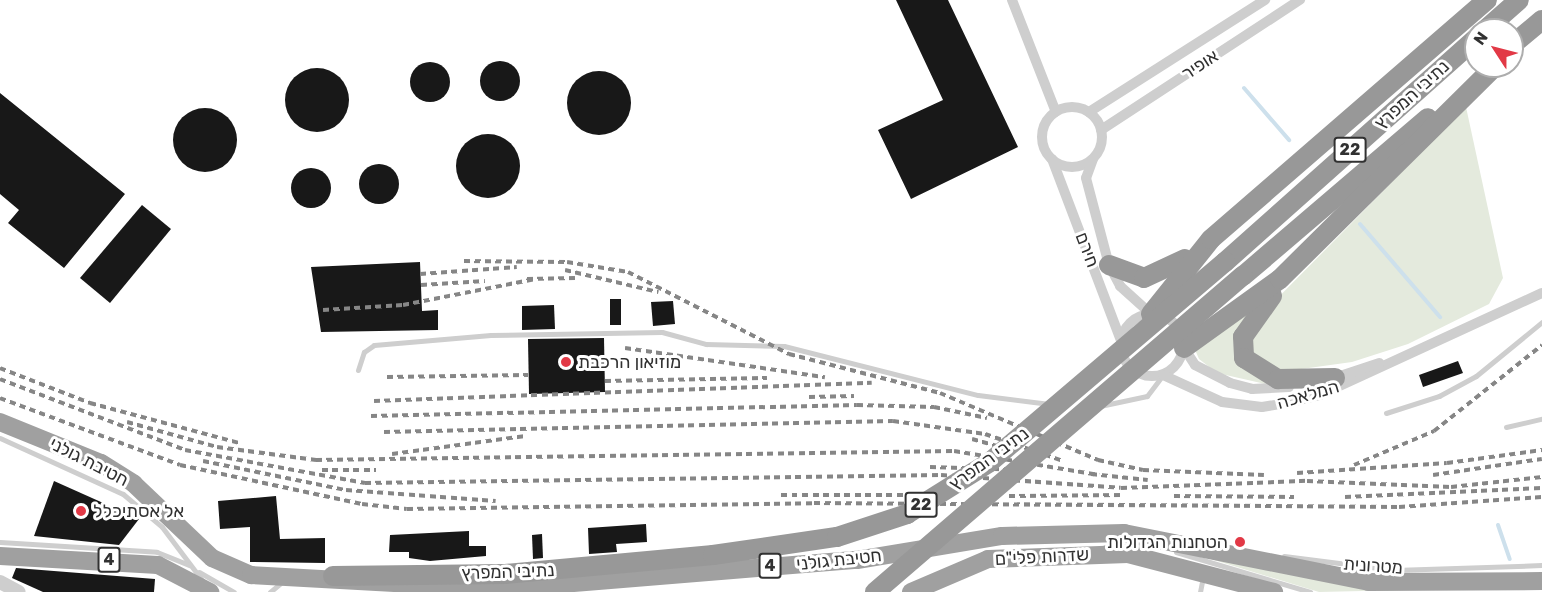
<!DOCTYPE html>
<meta charset="utf-8">
<style>
body{margin:0}
#map{position:relative;width:1542px;height:592px;overflow:hidden;background:#fff;font-family:Rubik,"Noto Sans Hebrew",sans-serif}
div>[style]{position:absolute}
[style*='--x']{left:calc(var(--x)*1px);top:calc(var(--y)*1px);width:calc(var(--w)*1px);rotate:calc(var(--a)*1deg)}
.green>*{inset:0;background:#e4eadd}
.stream>*{height:4px;margin:-2px;padding:0 2px;transform-origin:2px;border-radius:2px;background:#cde0ec}
.building>*{inset:0;background:#181818}
.round{border-radius:50%}
.service>*{height:5px;margin:-2.5px;padding:0 2.5px;transform-origin:2.5px;border-radius:2.5px;background:#cecece}
.minor>*{height:10px;margin:-5px;padding:0 5px;transform-origin:5px;border-radius:5px;background:#cecece}
.minor>.ring{margin:-5px;padding:0;box-sizing:content-box;background:none;border:10px solid #cecece;border-radius:50%}
.tertiary>*{height:14px;margin:-7px;padding:0 7px;transform-origin:7px;border-radius:7px;background:#cecece}
.trunk>*{height:18px;margin:-9px;padding:0 9px;transform-origin:9px;border-radius:9px;background:#a0a0a0}
.motorway>*{height:20px;margin:-10px;padding:0 10px;transform-origin:10px;border-radius:10px;background:#989898}
.rail>*{height:4px;margin-top:-2px;transform-origin:0;background:repeating-linear-gradient(90deg,#868686 0 6px,transparent 0 10.5px)}
.motorway-bridge>*{height:20px;margin:-10px;padding:0 10px;transform-origin:10px;border-radius:10px;background:#989898}
.dots>*{width:16px;height:16px;translate:-50% -50%;box-sizing:border-box;border:3px solid #fff;border-radius:50%}
span{translate:-50% -50%;white-space:nowrap;text-align:center;line-height:1.15;-webkit-text-stroke:6px #fff;paint-order:stroke}
.shield-label span{padding:2px 4px;background:#fff;border:2px solid;border-radius:4px;-webkit-text-stroke-width:0}
.shield-label{font-size:16px;color:#313131;font-weight:700}
.street-label{font-size:18px;color:#313131}
.poi-label{font-size:18px;color:#313131}
.left{translate:0 -50%;text-align:left}
.right{translate:-100% -50%;text-align:right}
.north{position:absolute;left:1464px;top:18px;width:60px;height:60px;box-sizing:border-box;background:#fff;border:2px solid #adadad;border-radius:50%;rotate:306deg;font-size:16px;font-weight:700;line-height:24px;text-align:center;color:#313131}
.north::after{content:'';display:block;margin:auto;width:21px;height:27px;background:#e23946;clip-path:polygon(50% 0,100% 100%,50% 72%,0 100%)}
</style>
<div id="map">
<div class="green">
<i style="clip-path:polygon(1466px 107px,1503px 278px,1489px 304px,1408px 344px,1352px 362px,1287px 371px,1253px 361px,1250px 334px,1261px 315px)"></i>
<i style="clip-path:polygon(1264px 297px,1240px 336px,1274px 386px,1217px 373px,1199px 359px,1193px 345px)"></i>
<i style="clip-path:polygon(1201px 556px,1276px 568px,1495px 588px,1319px 592px)"></i>
</div>
<div class="stream">
<i style="--x:1244;--y:88;--w:69;--a:49.1"></i>
<i style="--x:1360;--y:224;--w:123;--a:49.3"></i>
<i style="--x:1498;--y:525;--w:36;--a:71"></i>
</div>
<div class="building">
<i style="clip-path:polygon(896px 0,948px 0,1018px 147px,911px 199px,878px 130px,943px 100px)"></i>
<i class="round" style="left:480px;top:61px;width:40px;height:40px"></i>
<i class="round" style="left:410px;top:62px;width:40px;height:40px"></i>
<i class="round" style="left:285px;top:68px;width:64px;height:64px"></i>
<i class="round" style="left:567px;top:71px;width:64px;height:64px"></i>
<i style="clip-path:polygon(0 93px,125px 194px,64px 268px,8px 223px,19px 210px,0 194px)"></i>
<i class="round" style="left:173px;top:108px;width:64px;height:64px"></i>
<i class="round" style="left:456px;top:134px;width:64px;height:64px"></i>
<i class="round" style="left:359px;top:164px;width:40px;height:40px"></i>
<i class="round" style="left:291px;top:168px;width:40px;height:40px"></i>
<i style="clip-path:polygon(142px 205px,171px 229px,110px 303px,80px 278px)"></i>
<i style="clip-path:polygon(420px 262px,422px 311px,438px 310px,438px 330px,321px 332px,311px 267px)"></i>
<i style="clip-path:polygon(610px 299px,621px 299px,621px 325px,610px 325px)"></i>
<i style="clip-path:polygon(673px 301px,675px 324px,653px 326px,651px 302px)"></i>
<i style="clip-path:polygon(554px 305px,555px 329px,522px 330px,522px 306px)"></i>
<i style="clip-path:polygon(604px 338px,605px 392px,529px 394px,528px 339px)"></i>
<i style="clip-path:polygon(1458px 361px,1463px 373px,1423px 387px,1419px 375px)"></i>
<i style="clip-path:polygon(54px 481px,139px 519px,119px 545px,34px 536px)"></i>
<i style="clip-path:polygon(276px 496px,280px 539px,325px 538px,325px 563px,250px 562px,250px 527px,220px 529px,218px 501px)"></i>
<i style="clip-path:polygon(646px 524px,647px 542px,616px 544px,617px 552px,589px 554px,588px 528px)"></i>
<i style="clip-path:polygon(469px 531px,469px 546px,486px 546px,486px 556px,430px 561px,409px 558px,409px 552px,389px 552px,390px 535px)"></i>
<i style="clip-path:polygon(542px 534px,543px 558px,533px 559px,532px 535px)"></i>
<i style="clip-path:polygon(16px 568px,155px 579px,154px 592px,43px 592px,12px 578px)"></i>
</div>
<div class="service">
<i style="--x:358;--y:370;--w:19;--a:-72"></i>
<i style="--x:364;--y:352;--w:12;--a:-35"></i>
<i style="--x:374;--y:345;--w:117;--a:-4.9"></i>
<i style="--x:491;--y:335;--w:171;--a:-1"></i>
<i style="--x:662;--y:332;--w:46;--a:15.3"></i>
<i style="--x:706;--y:344;--w:78;--a:1.5"></i>
<i style="--x:784;--y:346;--w:200;--a:14.2"></i>
<i style="--x:978;--y:395;--w:72;--a:7.2"></i>
<i style="--x:1100;--y:406;--w:48;--a:-12"></i>
<i style="--x:1147;--y:396;--w:26;--a:-53"></i>
<i style="--x:1386;--y:413;--w:56;--a:-17.8"></i>
<i style="--x:1439;--y:396;--w:42;--a:-28.4"></i>
<i style="--x:1476;--y:376;--w:85;--a:-39.3"></i>
<i style="--x:1506;--y:427;--w:37;--a:-13"></i>
<i style="--x:0;--y:438;--w:135;--a:24.5"></i>
<i style="--x:123;--y:494;--w:51;--a:40.2"></i>
<i style="--x:162;--y:527;--w:66;--a:53"></i>
<i style="--x:0;--y:542;--w:157;--a:3.6"></i>
<i style="--x:157;--y:552;--w:35;--a:22"></i>
<i style="--x:1105;--y:547;--w:36;--a:-3"></i>
<i style="--x:1176;--y:552;--w:140;--a:16.6"></i>
<i style="--x:1284;--y:556;--w:111;--a:7.3"></i>
<i style="--x:1394;--y:570;--w:148;--a:-1.9"></i>
<i style="--x:199;--y:572;--w:40;--a:29.7"></i>
<i style="--x:270;--y:592;--w:17;--a:-40"></i>
<i style="--x:1200;--y:592;--w:16;--a:-79"></i>
</div>
<div class="minor">
<i style="--x:1012;--y:0;--w:120;--a:68.6"></i>
<i class="ring" style="left:1042px;top:107px;width:50px;height:50px"></i>
<i style="--x:1089;--y:112;--w:209;--a:-32.5"></i>
<i style="--x:1101;--y:130;--w:238;--a:-33.2"></i>
<i style="--x:1052;--y:159;--w:195;--a:69.2"></i>
<i style="--x:1093;--y:159;--w:20;--a:110"></i>
<i style="--x:1086;--y:178;--w:90;--a:75.2"></i>
<i style="--x:1109;--y:265;--w:24;--a:62"></i>
<i style="--x:1120;--y:286;--w:42;--a:42.1"></i>
<i class="ring" style="left:1121px;top:314px;width:52px;height:52px"></i>
<i style="--x:1184;--y:348;--w:20;--a:57"></i>
<i style="--x:1195;--y:365;--w:39;--a:27"></i>
<i style="--x:1230;--y:383;--w:23;--a:15"></i>
<i style="--x:1252;--y:389;--w:37;--a:-3"></i>
<i style="--x:1163;--y:375;--w:65;--a:24.6"></i>
<i style="--x:1222;--y:402;--w:40;--a:7.1"></i>
<i style="--x:1262;--y:407;--w:26;--a:-9"></i>
<i style="--x:1288;--y:403;--w:33;--a:-14"></i>
<i style="--x:1320;--y:395;--w:244;--a:-24.7"></i>
<i style="--x:1331;--y:379;--w:51;--a:-18.4"></i>
</div>
<div class="tertiary">
<i style="--x:0;--y:582;--w:21;--a:28"></i>
</div>
<div class="trunk">
<i style="--x:0;--y:422;--w:109;--a:22.1"></i>
<i style="--x:101;--y:463;--w:39;--a:32"></i>
<i style="--x:134;--y:484;--w:108;--a:43.5"></i>
<i style="--x:212;--y:558;--w:43;--a:23.6"></i>
<i style="--x:251;--y:575;--w:250;--a:3.2"></i>
<i style="--x:501;--y:589;--w:357;--a:-4.7"></i>
<i style="--x:857;--y:560;--w:147;--a:-9.4"></i>
<i style="--x:1002;--y:536;--w:122;--a:-1.4"></i>
<i style="--x:1124;--y:533;--w:250;--a:11.3"></i>
<i style="--x:1369;--y:582;--w:173;--a:-0.3"></i>
<i style="--x:0;--y:556;--w:158;--a:3.3"></i>
<i style="--x:158;--y:565;--w:59;--a:27.4"></i>
<i style="--x:911;--y:592;--w:84;--a:-23.2"></i>
<i style="--x:988;--y:559;--w:140;--a:-2"></i>
<i style="--x:1128;--y:554;--w:151;--a:14.6"></i>
</div>
<div class="motorway">
<i style="--x:1485;--y:30;--w:45;--a:-41.4"></i>
<i style="--x:1512;--y:45;--w:39;--a:-40"></i>
<i style="--x:1225;--y:262;--w:336;--a:-41.7"></i>
<i style="--x:1109;--y:265;--w:37;--a:20"></i>
<i style="--x:1144;--y:278;--w:45;--a:-24.9"></i>
<i style="--x:1243;--y:276;--w:243;--a:-40.5"></i>
<i style="--x:1272;--y:296;--w:50;--a:125.3"></i>
<i style="--x:1243;--y:337;--w:21;--a:87"></i>
<i style="--x:1244;--y:358;--w:40;--a:32"></i>
<i style="--x:1278;--y:379;--w:57;--a:-1"></i>
<i style="--x:1151;--y:314;--w:96;--a:-51.3"></i>
<i style="--x:1211;--y:239;--w:365;--a:-40.9"></i>
<i style="--x:1184;--y:348;--w:118;--a:-35.7"></i>
<i style="--x:1280;--y:279;--w:303;--a:-44.7"></i>
<i style="--x:333;--y:576;--w:172;--a:-0.7"></i>
<i style="--x:505;--y:574;--w:209;--a:-5.2"></i>
</div>
<div class="rail">
<i style="--x:464;--y:261;--w:103;--a:0.6"></i>
<i style="--x:567;--y:262;--w:62;--a:9.3"></i>
<i style="--x:628;--y:272;--w:181;--a:27"></i>
<i style="--x:789;--y:354;--w:156;--a:14.5"></i>
<i style="--x:940;--y:393;--w:172;--a:23"></i>
<i style="--x:1098;--y:460;--w:46;--a:12.5"></i>
<i style="--x:1143;--y:470;--w:121;--a:2.4"></i>
<i style="--x:565;--y:270;--w:96;--a:13.3"></i>
<i style="--x:420;--y:274;--w:97;--a:-4.1"></i>
<i style="--x:527;--y:279;--w:48;--a:-1.2"></i>
<i style="--x:421;--y:285;--w:64;--a:-3.6"></i>
<i style="--x:323;--y:310;--w:80;--a:-3.6"></i>
<i style="--x:403;--y:305;--w:135;--a:-11.1"></i>
<i style="--x:625;--y:348;--w:202;--a:8.3"></i>
<i style="--x:0;--y:368;--w:97;--a:21.3"></i>
<i style="--x:90;--y:403;--w:154;--a:15"></i>
<i style="--x:387;--y:377;--w:141;--a:-0.8"></i>
<i style="--x:0;--y:379;--w:198;--a:21"></i>
<i style="--x:185;--y:450;--w:183;--a:10.4"></i>
<i style="--x:365;--y:483;--w:576;--a:-0.8"></i>
<i style="--x:941;--y:475;--w:180;--a:4.1"></i>
<i style="--x:1121;--y:488;--w:186;--a:-2.2"></i>
<i style="--x:1307;--y:481;--w:144;--a:2.4"></i>
<i style="--x:1451;--y:487;--w:92;--a:-6.3"></i>
<i style="--x:605;--y:381;--w:162;--a:-1.1"></i>
<i style="--x:809;--y:397;--w:45;--a:-1.3"></i>
<i style="--x:0;--y:398;--w:192;--a:20.4"></i>
<i style="--x:180;--y:465;--w:186;--a:12.1"></i>
<i style="--x:362;--y:504;--w:45;--a:6.3"></i>
<i style="--x:407;--y:509;--w:407;--a:-0.8"></i>
<i style="--x:814;--y:503;--w:585;--a:0.39"></i>
<i style="--x:1399;--y:507;--w:143;--a:-4"></i>
<i style="--x:374;--y:401;--w:498;--a:-2.1"></i>
<i style="--x:371;--y:416;--w:486;--a:-1.3"></i>
<i style="--x:857;--y:405;--w:77;--a:1.5"></i>
<i style="--x:934;--y:407;--w:54;--a:11.7"></i>
<i style="--x:127;--y:422;--w:93;--a:15.5"></i>
<i style="--x:217;--y:447;--w:100;--a:7.5"></i>
<i style="--x:316;--y:460;--w:638;--a:-0.81"></i>
<i style="--x:954;--y:451;--w:147;--a:9.4"></i>
<i style="--x:384;--y:432;--w:509;--a:-1.24"></i>
<i style="--x:893;--y:421;--w:93;--a:8"></i>
<i style="--x:985;--y:434;--w:83;--a:19.1"></i>
<i style="--x:972;--y:439;--w:45;--a:15.6"></i>
<i style="--x:392;--y:454;--w:135;--a:-7.7"></i>
<i style="--x:203;--y:461;--w:146;--a:11.5"></i>
<i style="--x:346;--y:490;--w:150;--a:4.2"></i>
<i style="--x:1354;--y:465;--w:87;--a:-23"></i>
<i style="--x:1434;--y:431;--w:138;--a:-38.5"></i>
<i style="--x:930;--y:467;--w:96;--a:1.8"></i>
<i style="--x:322;--y:470;--w:54;--a:0"></i>
<i style="--x:1297;--y:473;--w:150;--a:-3.8"></i>
<i style="--x:1447;--y:463;--w:96;--a:-7.8"></i>
<i style="--x:1091;--y:474;--w:57;--a:6"></i>
<i style="--x:1433;--y:475;--w:110;--a:-8.4"></i>
<i style="--x:781;--y:495;--w:153;--a:0"></i>
<i style="--x:1009;--y:496;--w:114;--a:-0.5"></i>
<i style="--x:1174;--y:496;--w:120;--a:0.5"></i>
<i style="--x:1345;--y:497;--w:197;--a:-2.6"></i>
</div>
<div class="motorway-bridge">
<i style="--x:713;--y:555;--w:125;--a:-8.3"></i>
<i style="--x:837;--y:537;--w:74;--a:-18.2"></i>
<i style="--x:907;--y:514;--w:98;--a:-32.1"></i>
<i style="--x:990;--y:462;--w:309;--a:-40.4"></i>
<i style="--x:875;--y:592;--w:485;--a:-40.7"></i>
</div>
<div class="dots">
<i style="left:566px;top:362px;background:#e23946"></i>
<i style="left:81px;top:511px;background:#e23946"></i>
<i style="left:1240px;top:542px;background:#e23946"></i>
</div>
<div class="shield-label">
<span style="left:1350px;top:150px">22</span>
<span style="left:921px;top:505px">22</span>
<span style="left:109px;top:560px">4</span>
<span style="left:770px;top:566px">4</span>
</div>
<div class="street-label">
<span style="left:1200px;top:65px;rotate:-33deg">אופיר</span>
<span style="left:1412px;top:95px;rotate:-42deg">נתיבי המפרץ</span>
<span style="left:1087px;top:250px;rotate:69deg">חירם</span>
<span style="left:1308px;top:395px;rotate:-16deg">המלאכה</span>
<span style="left:989px;top:459px;rotate:-36deg">נתיבי המפרץ</span>
<span style="left:89px;top:462px;rotate:27deg">חטיבת גולני</span>
<span style="left:1042px;top:557px;rotate:-3deg">שדרות פלי"ם</span>
<span style="left:839px;top:560px;rotate:-6deg">חטיבת גולני</span>
<span style="left:1373px;top:566px;rotate:4deg">מטרונית</span>
<span style="left:508px;top:572px;rotate:-2deg">נתיבי המפרץ</span>
</div>
<div class="poi-label">
<span class="left" style="left:578px;top:362px">מוזיאון הרכבת</span>
<span class="left" style="left:93px;top:511px">אל אסתיכלל</span>
<span class="right" style="left:1228px;top:542px">הטחנות הגדולות</span>
</div>
<div class="north">N</div>
</div>
